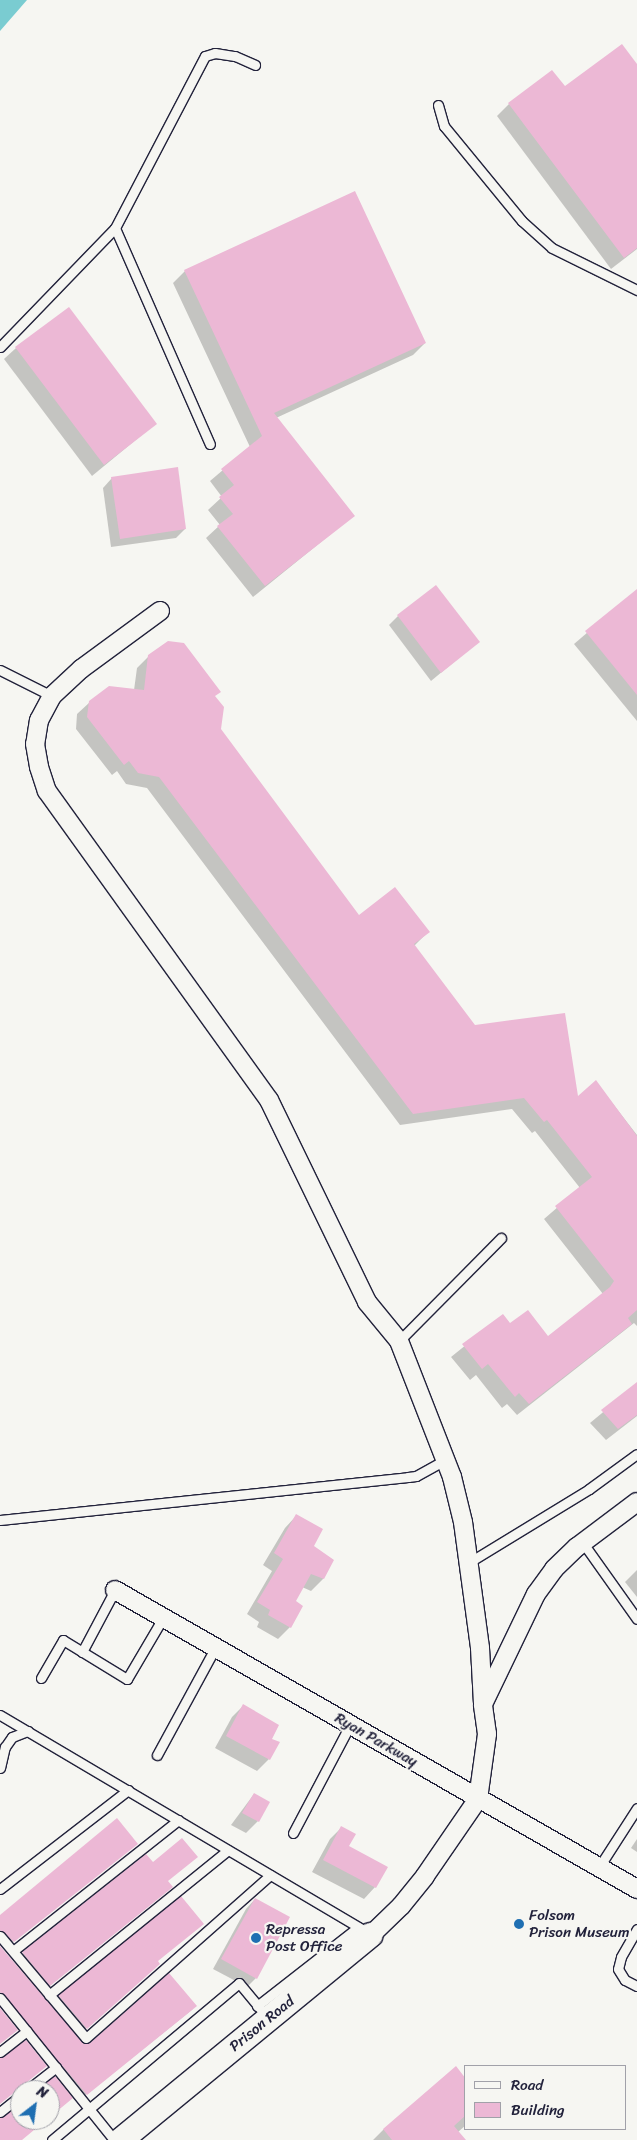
<!DOCTYPE html>
<style>
body{margin:0}
#map{position:relative;width:637px;height:2140px;overflow:hidden;background:#f6f6f2;font-family:Sriracha,sans-serif}
div>[style]{position:absolute}
[style*='--x']{left:calc(var(--x)*1px);top:calc(var(--y)*1px);width:calc(var(--w)*1px);rotate:calc(var(--a)*1deg)}
.water>*{inset:0;background:#7accd1}
.shadow>*{inset:0;background:#0003}
.building>*{inset:0;background:#ecb8d5}
.roads{filter:drop-shadow(1px 0 #22223b) drop-shadow(-1px 0 #22223b) drop-shadow(0 1px #22223b) drop-shadow(0 -1px #22223b)}
.lane>*{height:9px;margin:-4.5px;padding:0 4.5px;transform-origin:4.5px;border-radius:4.5px;background:#f6f6f2}
.street>*{height:18px;margin:-9px;padding:0 9px;transform-origin:9px;border-radius:9px;background:#f6f6f2}
.secondary>*{height:24px;margin:-12px;padding:0 12px;transform-origin:12px;border-radius:12px;background:#f6f6f2}
.dots>*{width:14px;height:14px;translate:-50% -50%;box-sizing:border-box;border:2px solid #f6f6f2;border-radius:50%}
span{translate:-50% -50%;white-space:nowrap;text-align:center;line-height:1.15;-webkit-text-stroke:4.5px #f6f6f2;paint-order:stroke}
.street-label{font-size:15px;color:#22223b}
.poi-label{font-size:15px;color:#22223b}
.left{translate:0 -50%;text-align:left}
.legend{position:absolute;left:464px;top:2065px;width:162px;height:65px;box-sizing:border-box;background:#f6f6f2;border:1px solid #a1a1a9;margin:0;padding:6px 9px;list-style:none;font-size:15px;color:#22223b}
.legend li{display:flex;align-items:center;gap:10px;height:25px}
.legend b{width:25px;border:1px solid #a1a1a9}
.north{position:absolute;left:10px;top:2080px;width:50px;height:50px;box-sizing:border-box;background:#f6f6f2;border:1px solid #a1a1a9;border-radius:50%;rotate:30deg;font-size:14px;font-weight:700;line-height:20px;text-align:center;color:#22223b}
.north::after{content:'';display:block;margin:auto;width:18px;height:22px;background:#1f6fb2;clip-path:polygon(50% 0,100% 100%,50% 72%,0 100%)}
</style>
<div id="map">
<div class="water">
<i style="clip-path:polygon(0 0,27px 0,0 31px)"></i>
</div>
<div class="shadow">
<i style="clip-path:polygon(637px 66px,637px 249px,611px 269px,497px 116px,509px 104px)"></i>
<i style="clip-path:polygon(185px 271px,425px 343px,413px 355px,276px 418px,353px 516px,253px 597px,206px 538px,220px 525px,208px 510px,222px 497px,210px 481px,250px 447px,173px 283px)"></i>
<i style="clip-path:polygon(16px 348px,155px 424px,92px 476px,4px 359px)"></i>
<i style="clip-path:polygon(112px 478px,185px 529px,176px 538px,111px 547px,103px 488px)"></i>
<i style="clip-path:polygon(630px 596px,637px 603px,637px 721px,574px 644px)"></i>
<i style="clip-path:polygon(398px 616px,478px 642px,431px 681px,389px 625px)"></i>
<i style="clip-path:polygon(149px 656px,214px 696px,219px 730px,358px 916px,428px 932px,414px 946px,474px 1026px,577px 1098px,596px 1082px,637px 1135px,637px 1326px,634px 1323px,517px 1415px,507px 1404px,502px 1408px,476px 1375px,470px 1380px,451px 1357px,503px 1315px,510px 1324px,548px 1338px,603px 1294px,544px 1219px,580px 1188px,535px 1131px,532px 1133px,512px 1109px,400px 1125px,147px 788px,126px 784px,117px 771px,112px 775px,76px 729px,77px 714px,90px 702px,134px 690px,137px 668px)"></i>
<i style="clip-path:polygon(637px 1384px,637px 1416px,606px 1440px,590px 1423px)"></i>
<i style="clip-path:polygon(296px 1516px,312px 1546px,333px 1560px,323px 1579px,311px 1591px,302px 1587px,294px 1601px,290px 1627px,278px 1639px,257px 1627px,259px 1622px,247px 1614px,272px 1571px,263px 1565px,285px 1528px)"></i>
<i style="clip-path:polygon(637px 1570px,637px 1597px,625px 1582px)"></i>
<i style="clip-path:polygon(243px 1706px,271px 1739px,269px 1759px,257px 1771px,215px 1748px,232px 1717px)"></i>
<i style="clip-path:polygon(254px 1794px,258px 1821px,246px 1833px,231px 1825px)"></i>
<i style="clip-path:polygon(341px 1828px,347px 1847px,375px 1887px,364px 1899px,312px 1872px,330px 1839px)"></i>
<i style="clip-path:polygon(637px 1839px,637px 1852px,631px 1848px)"></i>
<i style="clip-path:polygon(134px 1846px,10px 1944px,0 1934px,0 1916px)"></i>
<i style="clip-path:polygon(146px 1855px,166px 1881px,168px 1889px,47px 1988px,20px 1956px)"></i>
<i style="clip-path:polygon(180px 1898px,156px 1966px,83px 2031px,56px 1999px)"></i>
<i style="clip-path:polygon(255px 1899px,256px 1978px,247px 1987px,213px 1969px,246px 1909px)"></i>
<i style="clip-path:polygon(0 1947px,84px 2045px,193px 2009px,83px 2097px,0 1996px)"></i>
<i style="clip-path:polygon(466px 2080px,466px 2125px,458px 2132px,463px 2140px,373px 2140px,384px 2129px)"></i>
</div>
<div class="building">
<i style="clip-path:polygon(622px 44px,637px 64px,637px 248px,624px 258px,508px 103px,552px 70px,565px 86px)"></i>
<i style="clip-path:polygon(355px 191px,426px 343px,274px 413px,355px 516px,265px 586px,217px 526px,233px 514px,219px 497px,234px 485px,221px 469px,262px 436px,184px 270px)"></i>
<i style="clip-path:polygon(69px 307px,157px 424px,104px 465px,15px 347px)"></i>
<i style="clip-path:polygon(178px 467px,186px 529px,120px 539px,111px 477px)"></i>
<i style="clip-path:polygon(436px 585px,480px 642px,441px 673px,397px 615px)"></i>
<i style="clip-path:polygon(637px 589px,637px 695px,585px 631px)"></i>
<i style="clip-path:polygon(168px 641px,184px 643px,221px 692px,215px 696px,224px 707px,221px 729px,359px 915px,395px 887px,430px 932px,414px 944px,475px 1025px,565px 1013px,578px 1096px,596px 1080px,637px 1136px,637px 1310px,628px 1318px,632px 1324px,529px 1404px,519px 1393px,515px 1397px,488px 1364px,482px 1369px,462px 1344px,503px 1314px,510px 1323px,528px 1310px,548px 1336px,610px 1287px,614px 1281px,555px 1206px,592px 1177px,547px 1120px,544px 1122px,524px 1098px,413px 1114px,159px 777px,138px 773px,129px 761px,124px 765px,87px 717px,89px 701px,109px 686px,144px 690px,148px 655px)"></i>
<i style="clip-path:polygon(637px 1382px,637px 1415px,618px 1429px,601px 1410px)"></i>
<i style="clip-path:polygon(296px 1514px,323px 1529px,314px 1546px,334px 1560px,324px 1579px,311px 1574px,296px 1601px,303px 1606px,291px 1628px,268px 1615px,270px 1610px,257px 1602px,283px 1559px,274px 1553px)"></i>
<i style="clip-path:polygon(243px 1704px,279px 1725px,272px 1739px,280px 1742px,270px 1760px,226px 1736px)"></i>
<i style="clip-path:polygon(254px 1793px,270px 1802px,259px 1822px,242px 1813px)"></i>
<i style="clip-path:polygon(117px 1818px,138px 1844px,14px 1942px,0 1930px,0 1915px)"></i>
<i style="clip-path:polygon(341px 1826px,356px 1834px,349px 1846px,388px 1867px,376px 1888px,323px 1860px)"></i>
<i style="clip-path:polygon(182px 1838px,198px 1857px,168px 1881px,173px 1887px,50px 1986px,22px 1952px,146px 1854px,153px 1862px)"></i>
<i style="clip-path:polygon(181px 1896px,204px 1924px,158px 1961px,160px 1964px,87px 2029px,58px 1995px)"></i>
<i style="clip-path:polygon(255px 1898px,290px 1917px,257px 1979px,221px 1959px)"></i>
<i style="clip-path:polygon(0 1946px,84px 2044px,90px 2043px,169px 1973px,197px 2006px,87px 2095px,0 1992px)"></i>
<i style="clip-path:polygon(0 2008px,18px 2030px,0 2044px)"></i>
<i style="clip-path:polygon(26px 2040px,47px 2066px,0 2104px,0 2058px)"></i>
<i style="clip-path:polygon(456px 2066px,466px 2079px,466px 2115px,454px 2126px,466px 2140px,392px 2140px,383px 2129px)"></i>
<i style="clip-path:polygon(55px 2076px,73px 2098px,50px 2117px,50px 2090px,37px 2090px)"></i>
<i style="clip-path:polygon(20px 2104px,20px 2120px,46px 2120px,22px 2140px,0 2140px,0 2118px)"></i>
</div>
<div class="roads">
<div class="lane">
<i style="--x:438;--y:105;--w:22;--a:74"></i>
<i style="--x:444;--y:126;--w:123;--a:50.6"></i>
<i style="--x:522;--y:221;--w:40;--a:42"></i>
<i style="--x:552;--y:248;--w:95;--a:26.3"></i>
<i style="--x:115;--y:228;--w:236;--a:66.3"></i>
<i style="--x:0;--y:347;--w:165;--a:-46"></i>
<i style="--x:115;--y:228;--w:194;--a:-62.4"></i>
<i style="--x:205;--y:56;--w:10;--a:-17"></i>
<i style="--x:215;--y:53;--w:20;--a:9"></i>
<i style="--x:235;--y:56;--w:22;--a:24"></i>
<i style="--x:0;--y:670;--w:58;--a:26.6"></i>
<i style="--x:399;--y:1341;--w:145;--a:-45.3"></i>
<i style="--x:0;--y:1520;--w:410;--a:-6"></i>
<i style="--x:408;--y:1477;--w:8;--a:-7"></i>
<i style="--x:416;--y:1476;--w:33;--a:-29"></i>
<i style="--x:583;--y:1543;--w:93;--a:54.6"></i>
<i style="--x:468;--y:1563;--w:142;--a:-31.4"></i>
<i style="--x:589;--y:1489;--w:59;--a:-36.1"></i>
<i style="--x:82;--y:1652;--w:70;--a:-62"></i>
<i style="--x:41;--y:1678;--w:44;--a:-59.9"></i>
<i style="--x:63;--y:1640;--w:75;--a:31.4"></i>
<i style="--x:127;--y:1679;--w:71;--a:-59.5"></i>
<i style="--x:0;--y:1715;--w:429;--a:30.6"></i>
<i style="--x:157;--y:1755;--w:122;--a:-61.5"></i>
<i style="--x:0;--y:1768;--w:22;--a:-77"></i>
<i style="--x:5;--y:1747;--w:12;--a:-55"></i>
<i style="--x:12;--y:1737;--w:17;--a:-21"></i>
<i style="--x:293;--y:1833;--w:122;--a:-62.2"></i>
<i style="--x:599;--y:1867;--w:70;--a:-57.2"></i>
<i style="--x:0;--y:1889;--w:162;--a:-37.7"></i>
<i style="--x:637;--y:1929;--w:32;--a:120"></i>
<i style="--x:621;--y:1957;--w:12;--a:104"></i>
<i style="--x:618;--y:1969;--w:13;--a:58"></i>
<i style="--x:625;--y:1980;--w:13;--a:27"></i>
<i style="--x:0;--y:1936;--w:133;--a:49.9"></i>
<i style="--x:86;--y:2038;--w:246;--a:-41.5"></i>
<i style="--x:13;--y:1951;--w:211;--a:-38.4"></i>
<i style="--x:49;--y:1995;--w:230;--a:-39"></i>
<i style="--x:0;--y:1998;--w:182;--a:51.2"></i>
<i style="--x:257;--y:2006;--w:128;--a:-38"></i>
<i style="--x:0;--y:2052;--w:34;--a:-38"></i>
<i style="--x:27;--y:2090;--w:37;--a:-38"></i>
<i style="--x:0;--y:2112;--w:26;--a:-39"></i>
<i style="--x:52;--y:2140;--w:244;--a:-40"></i>
<i style="--x:239;--y:1983;--w:45;--a:50.4"></i>
</div>
<div class="street">
<i style="--x:160;--y:611;--w:98;--a:143.7"></i>
<i style="--x:81;--y:669;--w:40;--a:137"></i>
<i style="--x:52;--y:696;--w:27;--a:118"></i>
<i style="--x:39;--y:720;--w:24;--a:99"></i>
<i style="--x:35;--y:744;--w:23;--a:80"></i>
<i style="--x:39;--y:767;--w:25;--a:72"></i>
<i style="--x:47;--y:791;--w:380;--a:54.3"></i>
<i style="--x:269;--y:1100;--w:225;--a:64.1"></i>
<i style="--x:367;--y:1302;--w:50;--a:50.6"></i>
<i style="--x:399;--y:1341;--w:146;--a:68.7"></i>
<i style="--x:452;--y:1477;--w:46;--a:76.3"></i>
<i style="--x:463;--y:1522;--w:127;--a:82.3"></i>
<i style="--x:480;--y:1648;--w:56;--a:86.9"></i>
<i style="--x:115;--y:1590;--w:602;--a:29.8"></i>
<i style="--x:371;--y:1935;--w:42;--a:-44"></i>
<i style="--x:401;--y:1906;--w:38;--a:-51"></i>
<i style="--x:425;--y:1876;--w:93;--a:-55.5"></i>
<i style="--x:478;--y:1799;--w:66;--a:-82.1"></i>
<i style="--x:487;--y:1734;--w:30;--a:-98"></i>
<i style="--x:483;--y:1704;--w:122;--a:-64.3"></i>
<i style="--x:536;--y:1594;--w:31;--a:-54"></i>
<i style="--x:554;--y:1569;--w:32;--a:-44"></i>
<i style="--x:577;--y:1547;--w:75;--a:-36.9"></i>
</div>
<div class="secondary">
<i style="--x:121;--y:2140;--w:323;--a:-39.4"></i>
</div>
</div>
<div class="dots">
<i style="left:519px;top:1924px;background:#1f6fb2"></i>
<i style="left:256px;top:1938px;background:#1f6fb2"></i>
</div>
<div class="street-label">
<span style="left:376px;top:1740px;rotate:30deg">Ryan Parkway</span>
<span style="left:262px;top:2024px;rotate:-39deg">Prison Road</span>
</div>
<div class="poi-label">
<span class="left" style="left:529px;top:1924px">Folsom<br>Prison Museum</span>
<span class="left" style="left:266px;top:1938px">Repressa<br>Post Office</span>
</div>
<ul class="legend">
<li><b style="height:6px;background:#f6f6f2"></b>Road</li>
<li><b style="height:14px;background:#ecb8d5"></b>Building</li>
</ul>
<div class="north">N</div>
</div>
